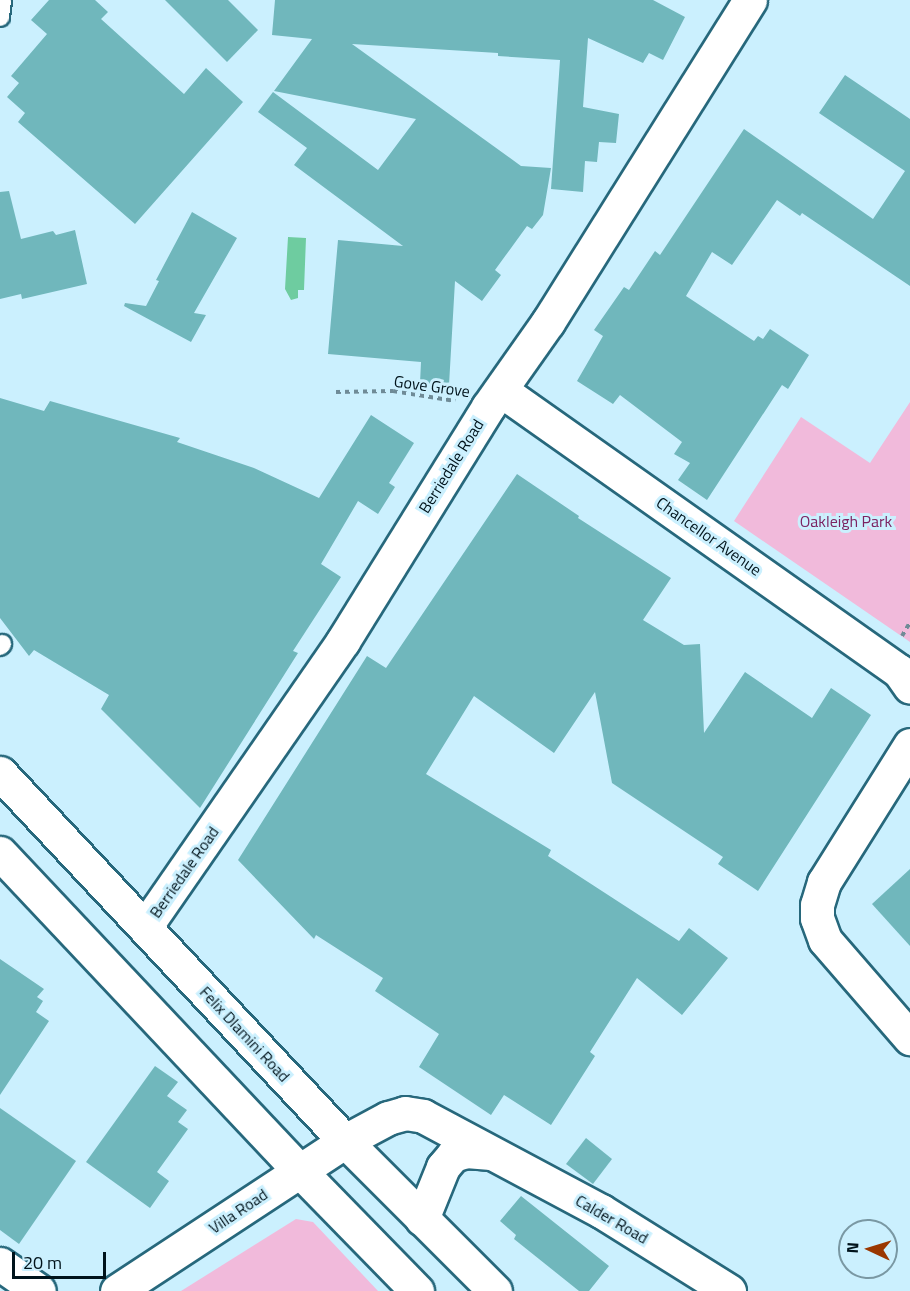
<!DOCTYPE html>
<style>
body{margin:0}
#map{position:relative;width:910px;height:1291px;overflow:hidden;background:#cbf0fe;font-family:"Titillium Web",sans-serif}
div>[style]{position:absolute}
[style*='--x']{left:calc(var(--x)*1px);top:calc(var(--y)*1px);width:calc(var(--w)*1px);rotate:calc(var(--a)*1deg)}
.green>*{inset:0;background:#f1badb}
.water>*{inset:0;background:#6ecca0}
.building>*{inset:0;background:#70b7bc}
.path>*{height:4px;margin-top:-2px;transform-origin:0;background:repeating-linear-gradient(90deg,#6f8b97 0 4.5px,transparent 0 9px)}
.roads{filter:drop-shadow(2px 0 #27687c) drop-shadow(-2px 0 #27687c) drop-shadow(0 2px #27687c) drop-shadow(0 -2px #27687c)}
.service>*{height:18px;margin:-9px;padding:0 9px;transform-origin:9px;border-radius:9px;background:#fff}
.minor>*{height:33px;margin:-16.5px;padding:0 16.5px;transform-origin:16.5px;border-radius:16.5px;background:#fff}
.secondary>*{height:33px;margin:-16.5px;padding:0 16.5px;transform-origin:16.5px;border-radius:16.5px;background:#fff}
span{translate:-50% -50%;white-space:nowrap;text-align:center;line-height:1.15;-webkit-text-stroke:6px #cbf0fe;paint-order:stroke}
.street-label{font-size:16px;color:#00131b}
.park-label{font-size:16px;color:#7c2362}
.north{position:absolute;left:838px;top:1219px;width:60px;height:60px;box-sizing:border-box;background:#cbf0fe;border:2px solid #7a98a3;border-radius:50%;rotate:274deg;font-size:16px;font-weight:700;line-height:24px;text-align:center;color:#00131b}
.north::after{content:'';display:block;margin:auto;width:21px;height:27px;background:#9a3700;clip-path:polygon(50% 0,100% 100%,50% 72%,0 100%)}
.scale{position:absolute;left:12px;top:1252px;width:94px;height:27px;box-sizing:border-box;border:3px solid #00131b;border-top:0;padding-left:8px;font-size:18px;line-height:21px;white-space:nowrap;color:#00131b;-webkit-text-stroke:4px #cbf0fe;paint-order:stroke}
</style>
<div id="map">
<div class="green">
<i style="clip-path:polygon(910px 402px,910px 642px,734px 521px,801px 417px,870px 463px)"></i>
<i style="clip-path:polygon(296px 1219px,313px 1222px,378px 1291px,181px 1291px)"></i>
</div>
<div class="water">
<i style="clip-path:polygon(288px 237px,306px 238px,304px 290px,298px 290px,298px 298px,291px 300px,285px 289px)"></i>
</div>
<div class="building">
<i style="clip-path:polygon(49px 0,95px 0,108px 12px,101px 19px,184px 94px,206px 68px,243px 102px,135px 224px,18px 122px,25px 113px,7px 97px,19px 83px,11px 76px,47px 34px,31px 20px)"></i>
<i style="clip-path:polygon(165px 0,228px 0,258px 30px,227px 62px)"></i>
<i style="clip-path:polygon(275px 0,653px 0,685px 17px,663px 60px,649px 53px,643px 63px,588px 38px,583px 107px,619px 114px,616px 143px,599px 142px,597px 162px,585px 161px,583px 192px,551px 189px,560px 60px,498px 56px,498px 53px,352px 44px,521px 166px,551px 168px,543px 215px,532px 229px,527px 226px,495px 270px,501px 275px,482px 301px,455px 281px,449px 385px,420px 383px,421px 362px,328px 354px,338px 240px,403px 246px,294px 165px,307px 148px,258px 112px,273px 92px,378px 170px,416px 119px,274px 91px,312px 39px,272px 35px)"></i>
<i style="clip-path:polygon(845px 75px,910px 119px,910px 286px,802px 213px,800px 216px,777px 200px,732px 265px,712px 252px,686px 296px,754px 341px,758px 336px,763px 339px,770px 329px,809px 355px,788px 389px,782px 385px,707px 500px,678px 480px,690px 463px,674px 454px,682px 442px,620px 395px,613px 404px,577px 381px,603px 336px,594px 330px,624px 287px,629px 290px,655px 251px,660px 255px,744px 129px,873px 219px,905px 171px,819px 113px)"></i>
<i style="clip-path:polygon(9px 191px,21px 239px,53px 231px,56px 235px,75px 230px,87px 284px,22px 299px,21px 294px,0 299px,0 192px)"></i>
<i style="clip-path:polygon(192px 212px,237px 238px,194px 313px,206px 315px,191px 342px,124px 306px,125px 303px,146px 306px,159px 281px,156px 280px)"></i>
<i style="clip-path:polygon(0 398px,44px 411px,50px 401px,180px 438px,177px 442px,254px 468px,319px 498px,371px 415px,414px 443px,389px 483px,395px 487px,378px 514px,358px 501px,321px 564px,341px 577px,293px 651px,298px 653px,200px 808px,101px 709px,109px 695px,34px 650px,29px 656px,0 618px)"></i>
<i style="clip-path:polygon(517px 474px,579px 516px,578px 518px,671px 578px,643px 620px,684px 645px,700px 644px,704px 733px,745px 672px,812px 718px,831px 688px,871px 715px,758px 891px,718px 864px,723px 857px,612px 783px,595px 692px,554px 753px,474px 696px,426px 774px,551px 850px,548px 856px,679px 941px,689px 928px,728px 958px,682px 1015px,637px 978px,590px 1052px,595px 1056px,551px 1125px,504px 1095px,491px 1115px,419px 1067px,439px 1034px,375px 991px,383px 978px,316px 935px,314px 939px,238px 860px,367px 656px,386px 668px)"></i>
<i style="clip-path:polygon(910px 869px,910px 946px,872px 904px)"></i>
<i style="clip-path:polygon(0 959px,44px 989px,37px 997px,43px 1001px,36px 1012px,49px 1021px,0 1095px)"></i>
<i style="clip-path:polygon(155px 1066px,178px 1082px,167px 1096px,187px 1110px,178px 1122px,188px 1129px,157px 1172px,169px 1181px,150px 1208px,86px 1162px)"></i>
<i style="clip-path:polygon(0 1108px,76px 1161px,19px 1244px,0 1230px)"></i>
<i style="clip-path:polygon(586px 1138px,612px 1159px,593px 1184px,566px 1164px)"></i>
<i style="clip-path:polygon(521px 1196px,609px 1266px,589px 1291px,579px 1291px,514px 1239px,516px 1235px,500px 1221px)"></i>
</div>
<div class="path">
<i style="--x:336;--y:392;--w:57;--a:-1"></i>
<i style="--x:393;--y:391;--w:63;--a:9.2"></i>
<i style="--x:902;--y:636;--w:16;--a:-60"></i>
</div>
<div class="roads">
<div class="service">
<i style="--x:0;--y:17;--w:17;--a:-83"></i>
<i style="--x:0;--y:646;--w:3;--a:-45"></i>
</div>
<div class="minor">
<i style="--x:502;--y:391;--w:486;--a:35.2"></i>
<i style="--x:899;--y:671;--w:19;--a:55"></i>
<i style="--x:910;--y:745;--w:162;--a:122.1"></i>
<i style="--x:824;--y:882;--w:24;--a:107"></i>
<i style="--x:817;--y:905;--w:13;--a:90"></i>
<i style="--x:817;--y:918;--w:23;--a:70"></i>
<i style="--x:825;--y:940;--w:130;--a:49.1"></i>
<i style="--x:145;--y:927;--w:348;--a:-55.3"></i>
<i style="--x:343;--y:641;--w:275;--a:-58.2"></i>
<i style="--x:488;--y:407;--w:104;--a:-54.8"></i>
<i style="--x:548;--y:322;--w:380;--a:-57.9"></i>
<i style="--x:422;--y:1219;--w:56;--a:-68"></i>
<i style="--x:443;--y:1167;--w:16;--a:-50"></i>
<i style="--x:453;--y:1155;--w:14;--a:-17"></i>
<i style="--x:466;--y:1151;--w:25;--a:5"></i>
<i style="--x:0;--y:1264;--w:47;--a:34.7"></i>
<i style="--x:117;--y:1291;--w:273;--a:-33.3"></i>
<i style="--x:345;--y:1141;--w:49;--a:-28.1"></i>
<i style="--x:388;--y:1118;--w:18;--a:-16"></i>
<i style="--x:405;--y:1113;--w:18;--a:9"></i>
<i style="--x:423;--y:1116;--w:202;--a:28.1"></i>
<i style="--x:601;--y:1211;--w:151;--a:32"></i>
</div>
<div class="secondary">
<i style="--x:0;--y:773;--w:504;--a:46.85"></i>
<i style="--x:345;--y:1141;--w:212;--a:45"></i>
<i style="--x:0;--y:853;--w:436;--a:46.7"></i>
<i style="--x:299;--y:1170;--w:169;--a:45.7"></i>
</div>
</div>
<div class="street-label">
<span style="left:432px;top:386px;rotate:8deg">Gove Grove</span>
<span style="left:451px;top:466px;rotate:-58deg">Berriedale Road</span>
<span style="left:709px;top:536px;rotate:35deg">Chancellor Avenue</span>
<span style="left:184px;top:872px;rotate:-55deg">Berriedale Road</span>
<span style="left:245px;top:1034px;rotate:47deg">Felix Dlamini Road</span>
<span style="left:238px;top:1211px;rotate:-34deg">Villa Road</span>
<span style="left:612px;top:1219px;rotate:30deg">Calder Road</span>
</div>
<div class="park-label">
<span style="left:846px;top:521px">Oakleigh Park</span>
</div>
<div class="north">N</div>
<div class="scale">20 m</div>
</div>
